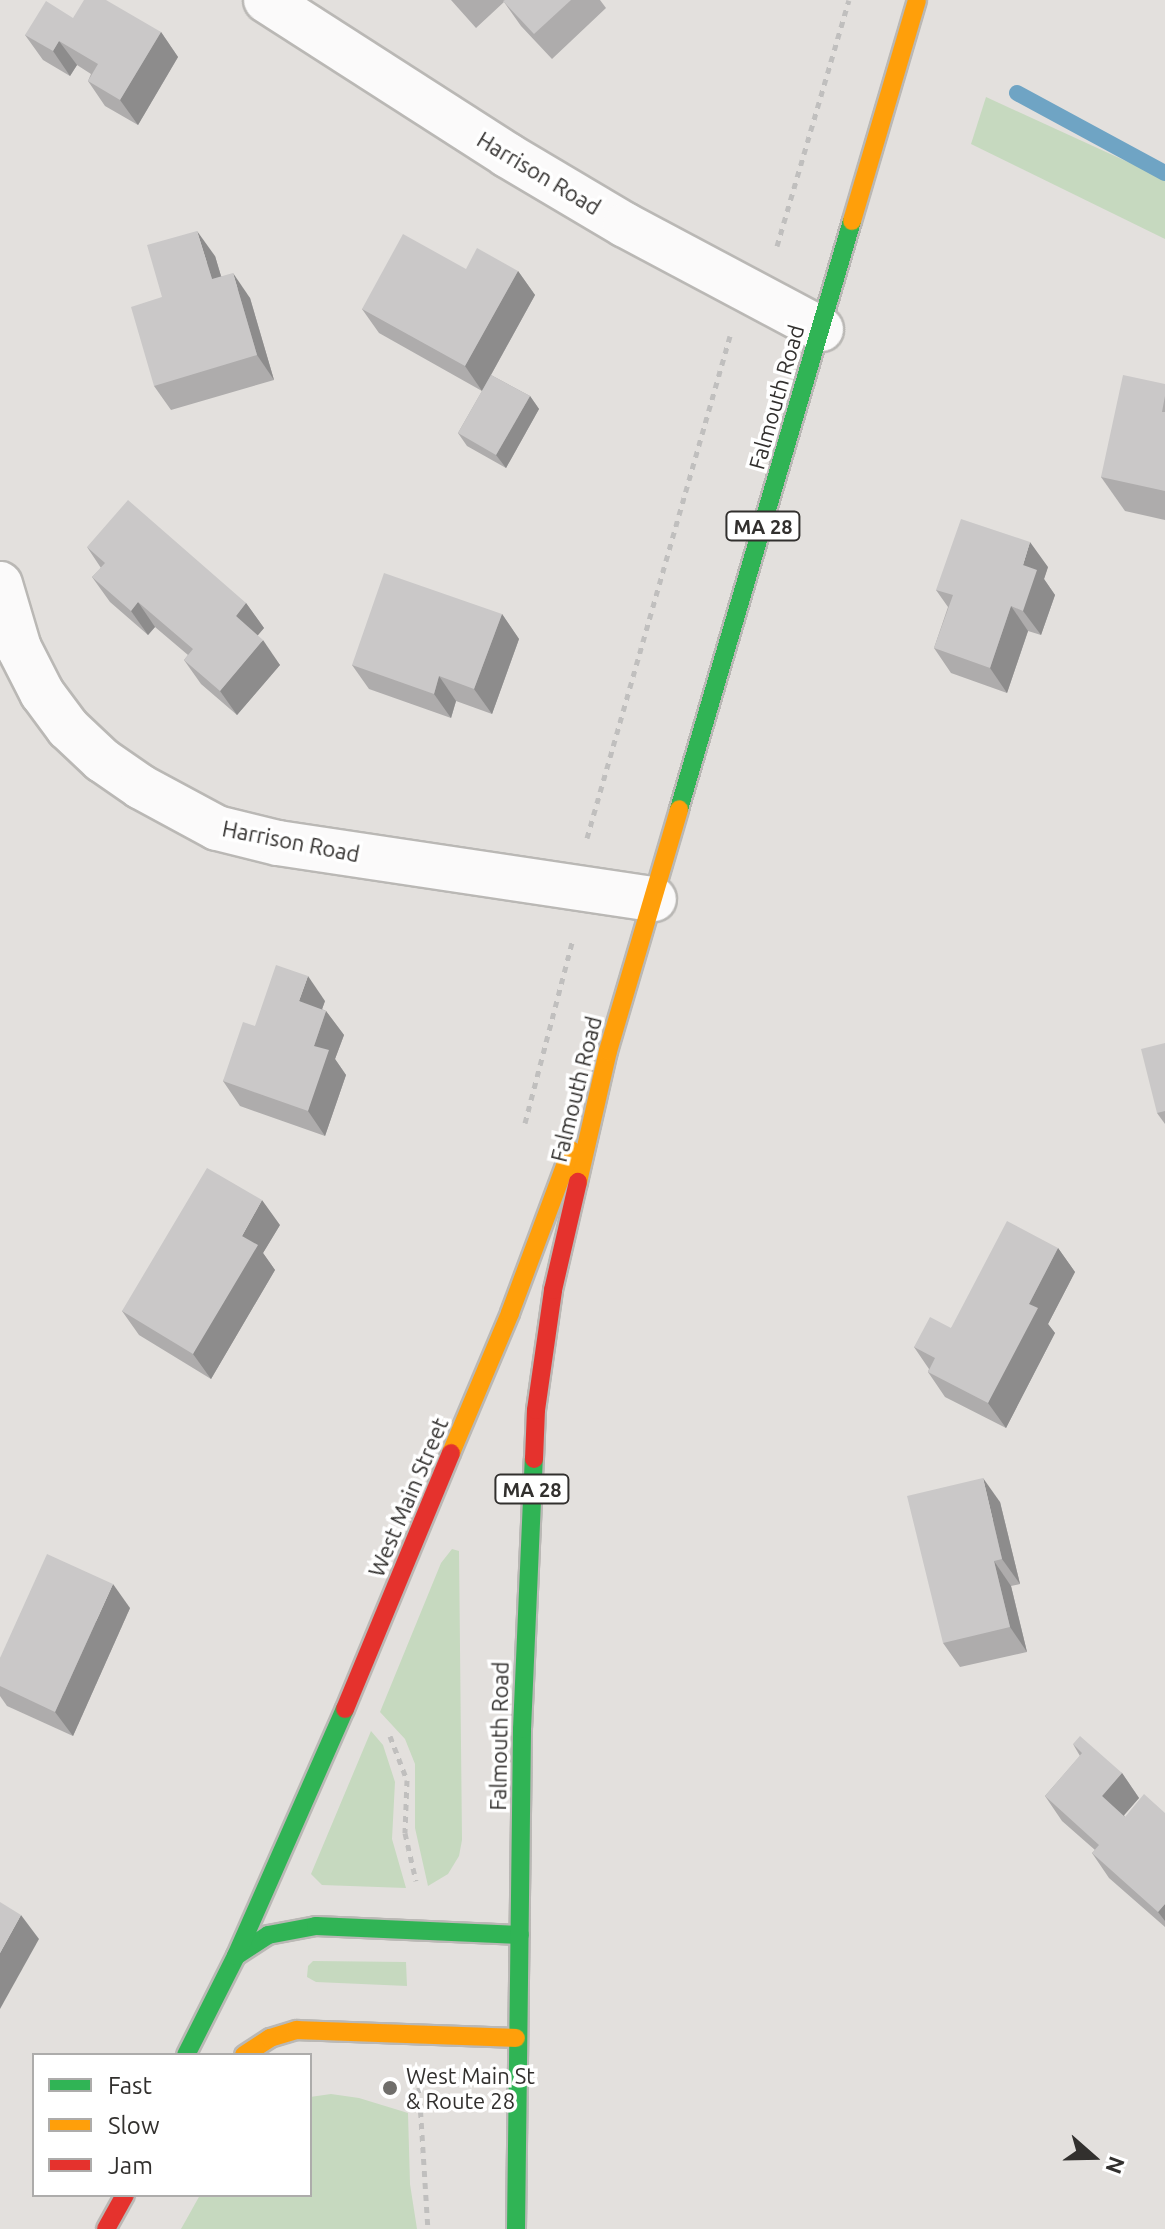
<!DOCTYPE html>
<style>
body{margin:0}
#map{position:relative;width:1165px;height:2229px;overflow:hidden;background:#e3e0dd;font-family:Ubuntu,sans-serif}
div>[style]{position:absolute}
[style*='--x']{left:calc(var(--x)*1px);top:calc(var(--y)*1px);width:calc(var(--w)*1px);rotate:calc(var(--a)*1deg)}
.green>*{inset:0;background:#c6d9bf}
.stream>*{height:16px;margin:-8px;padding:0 8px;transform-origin:8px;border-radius:8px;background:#6fa4c4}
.path>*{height:5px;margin-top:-2.5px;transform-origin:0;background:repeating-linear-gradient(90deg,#c0bfbe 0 6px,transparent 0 12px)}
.roads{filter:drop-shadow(2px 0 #bab8b5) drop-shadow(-2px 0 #bab8b5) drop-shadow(0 2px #bab8b5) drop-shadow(0 -2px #bab8b5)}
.street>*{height:44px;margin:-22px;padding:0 22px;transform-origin:22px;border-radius:22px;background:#fbfafa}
.fast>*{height:18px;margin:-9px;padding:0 9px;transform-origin:9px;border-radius:9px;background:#30b455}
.slow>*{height:18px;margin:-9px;padding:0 9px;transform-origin:9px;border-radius:9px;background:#ff9f0a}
.jam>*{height:18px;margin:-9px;padding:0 9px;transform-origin:9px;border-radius:9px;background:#e5322d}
.wall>*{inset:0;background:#aeacac}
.shaded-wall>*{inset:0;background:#8d8c8c}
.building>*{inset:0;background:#cac8c8}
.dots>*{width:22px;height:22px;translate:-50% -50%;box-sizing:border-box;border:4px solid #fff;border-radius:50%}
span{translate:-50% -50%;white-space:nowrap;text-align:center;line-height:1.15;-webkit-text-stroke:7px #fff;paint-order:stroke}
.shield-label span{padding:2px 6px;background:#fff;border:2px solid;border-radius:6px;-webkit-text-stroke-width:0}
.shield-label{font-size:20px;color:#32302e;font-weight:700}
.street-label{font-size:22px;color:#32302e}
.poi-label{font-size:22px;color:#32302e}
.left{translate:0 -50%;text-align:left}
.legend{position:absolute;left:32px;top:2053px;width:280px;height:144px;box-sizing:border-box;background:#fff;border:2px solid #adacab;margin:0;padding:10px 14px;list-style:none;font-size:24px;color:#32302e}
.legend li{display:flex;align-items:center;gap:16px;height:40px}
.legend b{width:40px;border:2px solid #adacab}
.north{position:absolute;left:1053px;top:2117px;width:80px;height:80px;-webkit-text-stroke:6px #fff;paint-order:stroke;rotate:110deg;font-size:22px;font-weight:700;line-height:32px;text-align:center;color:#32302e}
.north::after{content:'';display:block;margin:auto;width:28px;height:36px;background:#32302e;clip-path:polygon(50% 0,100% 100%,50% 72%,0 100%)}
</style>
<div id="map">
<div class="green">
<i style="clip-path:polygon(986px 97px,1165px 179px,1165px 239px,971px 144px)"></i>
<i style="clip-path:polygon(452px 1549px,459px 1551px,462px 1840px,459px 1856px,448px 1874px,428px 1886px,415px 1828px,415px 1764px,405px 1739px,380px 1712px,441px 1563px)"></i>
<i style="clip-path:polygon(371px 1731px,383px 1745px,395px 1782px,392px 1839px,406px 1888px,322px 1885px,311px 1874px)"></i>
<i style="clip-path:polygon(313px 1961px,406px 1962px,407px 1986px,316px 1982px,307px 1977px,308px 1966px)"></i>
<i style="clip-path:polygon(331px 2094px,359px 2098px,408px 2113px,410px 2184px,417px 2229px,181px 2229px,200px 2195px,310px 2195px,310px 2097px)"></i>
</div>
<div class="stream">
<i style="--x:1017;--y:93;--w:168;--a:28.4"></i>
</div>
<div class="path">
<i style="--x:777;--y:246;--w:256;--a:-73.7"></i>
<i style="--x:587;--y:838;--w:522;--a:-74.1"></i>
<i style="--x:525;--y:1123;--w:190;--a:-75.4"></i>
<i style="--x:390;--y:1736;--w:47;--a:68.9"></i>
<i style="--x:407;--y:1780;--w:53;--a:92.2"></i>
<i style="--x:405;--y:1833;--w:49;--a:77.1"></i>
<i style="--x:419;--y:2087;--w:142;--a:86.4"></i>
</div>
<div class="roads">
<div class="street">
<i style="--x:266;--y:0;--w:287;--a:32.7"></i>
<i style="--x:507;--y:155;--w:137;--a:30.7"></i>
<i style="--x:625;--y:225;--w:222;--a:28"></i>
<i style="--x:0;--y:584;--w:67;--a:73.5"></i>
<i style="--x:19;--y:648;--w:51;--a:62.9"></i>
<i style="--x:42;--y:693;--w:44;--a:53.4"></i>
<i style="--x:68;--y:728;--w:47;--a:43.3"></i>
<i style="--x:102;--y:760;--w:47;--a:34.7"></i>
<i style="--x:141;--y:787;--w:86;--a:28.3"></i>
<i style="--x:217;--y:828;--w:63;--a:13.8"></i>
<i style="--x:278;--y:843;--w:380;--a:8.5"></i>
</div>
<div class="fast">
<i style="--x:679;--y:809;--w:613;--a:-73.61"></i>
<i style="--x:236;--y:1956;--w:38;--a:-33"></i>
<i style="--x:268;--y:1935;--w:49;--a:-10.6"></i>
<i style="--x:316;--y:1926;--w:204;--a:2.5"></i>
<i style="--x:186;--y:2055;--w:111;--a:-63.2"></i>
<i style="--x:236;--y:1956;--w:270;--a:-66.2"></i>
<i style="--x:516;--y:2229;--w:500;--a:-89.31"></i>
<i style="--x:522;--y:1729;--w:270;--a:-87.5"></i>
</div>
<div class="slow">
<i style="--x:852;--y:221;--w:230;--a:-73.6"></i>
<i style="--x:578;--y:1182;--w:134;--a:-77.1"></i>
<i style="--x:608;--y:1051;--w:252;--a:-73.6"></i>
<i style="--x:451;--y:1453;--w:152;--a:-67.1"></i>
<i style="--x:510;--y:1313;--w:174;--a:-69.5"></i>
<i style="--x:244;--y:2055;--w:31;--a:-33"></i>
<i style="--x:270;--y:2038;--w:28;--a:-17"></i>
<i style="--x:297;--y:2030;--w:219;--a:2.1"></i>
</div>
<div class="jam">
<i style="--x:534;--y:1459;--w:49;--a:-87.7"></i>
<i style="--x:536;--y:1410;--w:121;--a:-81.9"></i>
<i style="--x:553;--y:1290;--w:111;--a:-77"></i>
<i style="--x:345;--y:1709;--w:277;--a:-67.5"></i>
<i style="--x:106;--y:2229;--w:39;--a:-61"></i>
</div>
</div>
<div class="wall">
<i style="clip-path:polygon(451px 0,600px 0,606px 8px,552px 59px,521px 26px,504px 2px,476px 28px)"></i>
<i style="clip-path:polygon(73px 18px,161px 32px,178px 57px,138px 125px,105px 106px,88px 81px,91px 74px,77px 65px,70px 76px,43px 60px,25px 35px)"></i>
<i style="clip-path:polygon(215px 256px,221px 276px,250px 298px,274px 380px,171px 410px,154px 386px,162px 297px)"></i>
<i style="clip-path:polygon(466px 269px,518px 271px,535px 295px,491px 375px,530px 396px,539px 409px,506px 468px,467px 446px,458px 433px,482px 391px,379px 333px,362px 309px)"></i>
<i style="clip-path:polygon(1165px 384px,1165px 520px,1125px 511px,1101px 477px)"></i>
<i style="clip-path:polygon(87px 547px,246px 603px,264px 628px,257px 636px,280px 665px,237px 715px,201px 684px,184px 660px,188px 655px,155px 627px,148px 635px,110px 602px,92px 577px,101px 568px)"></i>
<i style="clip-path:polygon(1048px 567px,1044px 579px,1055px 595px,1041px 635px,1028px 631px,1007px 693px,951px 673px,934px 648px,948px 607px,936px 590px)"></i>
<i style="clip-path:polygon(502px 614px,519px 639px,492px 714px,456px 701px,451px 718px,369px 689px,352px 665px)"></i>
<i style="clip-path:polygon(325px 1001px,322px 1009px,326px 1011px,344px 1035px,335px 1059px,346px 1075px,325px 1136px,240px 1106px,223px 1081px,255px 1026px)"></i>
<i style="clip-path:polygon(1165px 1043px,1165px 1124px,1157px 1113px)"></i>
<i style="clip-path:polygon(280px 1225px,263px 1253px,275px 1270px,211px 1379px,139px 1335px,122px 1311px)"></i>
<i style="clip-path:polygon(1058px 1248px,1075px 1272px,1048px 1324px,1055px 1333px,1006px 1428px,945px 1397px,928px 1372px,929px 1369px,914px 1347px,951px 1328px)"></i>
<i style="clip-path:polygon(1000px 1502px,1020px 1584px,1011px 1586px,1027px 1652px,960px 1667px,943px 1643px)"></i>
<i style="clip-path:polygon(130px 1608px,73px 1736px,7px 1706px,0 1696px,0 1658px)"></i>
<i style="clip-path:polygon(1073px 1744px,1122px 1773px,1139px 1798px,1124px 1815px,1125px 1817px,1165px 1813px,1165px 1927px,1109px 1878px,1092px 1853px,1095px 1850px,1062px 1821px,1045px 1796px,1080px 1756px)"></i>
</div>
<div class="shaded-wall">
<i style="clip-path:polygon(161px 32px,178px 57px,138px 125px,120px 100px)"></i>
<i style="clip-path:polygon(59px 41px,77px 65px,70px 76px,53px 51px)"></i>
<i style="clip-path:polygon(197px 231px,215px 256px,229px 303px,212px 279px)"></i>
<i style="clip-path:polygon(518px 271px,535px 295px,482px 391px,465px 366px)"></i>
<i style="clip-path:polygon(233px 273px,250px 298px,274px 380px,257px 355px)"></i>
<i style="clip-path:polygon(530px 396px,539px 409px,506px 468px,496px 455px)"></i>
<i style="clip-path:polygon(1030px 542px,1048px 567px,1044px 579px,1055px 595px,1041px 635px,1023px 611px,1023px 565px)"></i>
<i style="clip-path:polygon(138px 602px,155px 627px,148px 635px,131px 611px)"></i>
<i style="clip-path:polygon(246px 603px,264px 628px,253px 641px,236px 616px)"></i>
<i style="clip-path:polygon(1011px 606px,1028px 631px,1007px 693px,990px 668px)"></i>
<i style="clip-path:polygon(502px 614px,519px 639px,492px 714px,474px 689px)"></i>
<i style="clip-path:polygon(263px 640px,280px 665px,237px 715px,220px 691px)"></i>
<i style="clip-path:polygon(439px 676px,456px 701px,451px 718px,434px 694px)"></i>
<i style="clip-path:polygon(308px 976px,325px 1001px,316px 1026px,299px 1001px)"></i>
<i style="clip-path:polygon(326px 1011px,344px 1035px,335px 1059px,346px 1075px,325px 1136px,308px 1111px,314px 1046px)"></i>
<i style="clip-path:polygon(262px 1200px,280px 1225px,263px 1253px,275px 1270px,211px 1379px,193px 1354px,242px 1236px)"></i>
<i style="clip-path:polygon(1058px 1248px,1075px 1272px,1048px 1324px,1055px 1333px,1006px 1428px,988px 1403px,1029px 1304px)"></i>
<i style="clip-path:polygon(983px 1478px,1000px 1502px,1020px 1584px,1002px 1559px)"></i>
<i style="clip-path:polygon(994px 1561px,1011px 1586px,1027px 1652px,1010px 1627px)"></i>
<i style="clip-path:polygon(113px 1584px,130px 1608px,73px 1736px,55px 1712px)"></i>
<i style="clip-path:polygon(1122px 1773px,1139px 1798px,1119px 1821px,1102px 1796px)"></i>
<i style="clip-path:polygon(1165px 1904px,1165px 1921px,1158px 1912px)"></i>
<i style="clip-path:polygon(21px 1915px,39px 1939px,0 2009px,0 1953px)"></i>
</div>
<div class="building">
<i style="clip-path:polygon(84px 0,106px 0,161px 32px,120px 100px,88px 81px,98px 64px,59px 41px,53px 51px,25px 35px,46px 1px,73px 18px)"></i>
<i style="clip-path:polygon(505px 0,571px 0,534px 34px,503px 1px)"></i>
<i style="clip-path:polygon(197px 231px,212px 279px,233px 273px,257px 355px,154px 386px,131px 307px,162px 297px,147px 245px)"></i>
<i style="clip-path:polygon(403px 234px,466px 269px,477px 248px,518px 271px,465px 366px,362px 309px)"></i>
<i style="clip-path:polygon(491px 375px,530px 396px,496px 455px,458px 433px)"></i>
<i style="clip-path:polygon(1123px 375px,1165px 384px,1165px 396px,1162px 412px,1165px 412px,1165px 491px,1101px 477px)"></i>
<i style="clip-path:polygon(128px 500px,246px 603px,236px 616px,263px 640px,220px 691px,184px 660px,193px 649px,138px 602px,131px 611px,92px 577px,105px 563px,87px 547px)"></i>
<i style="clip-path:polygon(961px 519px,1030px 542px,1023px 565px,1037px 570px,1023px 611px,1011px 606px,990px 668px,934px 648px,953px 595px,936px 590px)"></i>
<i style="clip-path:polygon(384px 573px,502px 614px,474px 689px,439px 676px,434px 694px,352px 665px)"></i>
<i style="clip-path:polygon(276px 965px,308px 976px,299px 1001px,326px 1011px,314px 1046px,329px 1050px,308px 1111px,223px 1081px,243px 1022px,255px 1026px)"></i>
<i style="clip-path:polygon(1165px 1043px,1165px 1111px,1157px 1113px,1141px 1049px)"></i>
<i style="clip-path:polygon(207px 1168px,262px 1200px,242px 1236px,258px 1245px,193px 1354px,122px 1311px)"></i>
<i style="clip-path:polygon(1007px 1221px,1058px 1248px,1029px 1304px,1038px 1308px,988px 1403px,928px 1372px,935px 1358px,914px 1347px,930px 1317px,951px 1328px)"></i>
<i style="clip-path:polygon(983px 1478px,1002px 1559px,994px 1561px,1010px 1627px,943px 1643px,907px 1496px)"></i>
<i style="clip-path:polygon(47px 1554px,113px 1584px,55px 1712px,0 1686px,0 1658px)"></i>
<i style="clip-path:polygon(1080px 1736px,1122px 1773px,1102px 1796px,1125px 1817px,1144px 1794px,1165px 1813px,1165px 1904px,1158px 1912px,1092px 1853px,1099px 1845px,1045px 1796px,1082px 1753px,1073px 1744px)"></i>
<i style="clip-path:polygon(0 1902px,21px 1915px,0 1953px)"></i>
</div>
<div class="dots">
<i style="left:390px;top:2088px;background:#706e6b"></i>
</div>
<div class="shield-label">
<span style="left:763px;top:526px">MA 28</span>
<span style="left:532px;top:1489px">MA 28</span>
</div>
<div class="street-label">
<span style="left:539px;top:173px;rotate:31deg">Harrison Road</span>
<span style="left:776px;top:397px;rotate:-74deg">Falmouth Road</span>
<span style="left:291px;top:841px;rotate:11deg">Harrison Road</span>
<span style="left:576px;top:1089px;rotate:-76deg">Falmouth Road</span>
<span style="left:408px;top:1497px;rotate:-67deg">West Main Street</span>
<span style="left:499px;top:1736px;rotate:-89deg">Falmouth Road</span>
</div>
<div class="poi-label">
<span class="left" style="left:406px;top:2088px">West Main St<br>&amp; Route 28</span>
</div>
<ul class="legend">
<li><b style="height:10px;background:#30b455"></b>Fast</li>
<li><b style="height:10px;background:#ff9f0a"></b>Slow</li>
<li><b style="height:10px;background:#e5322d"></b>Jam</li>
</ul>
<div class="north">N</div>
</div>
